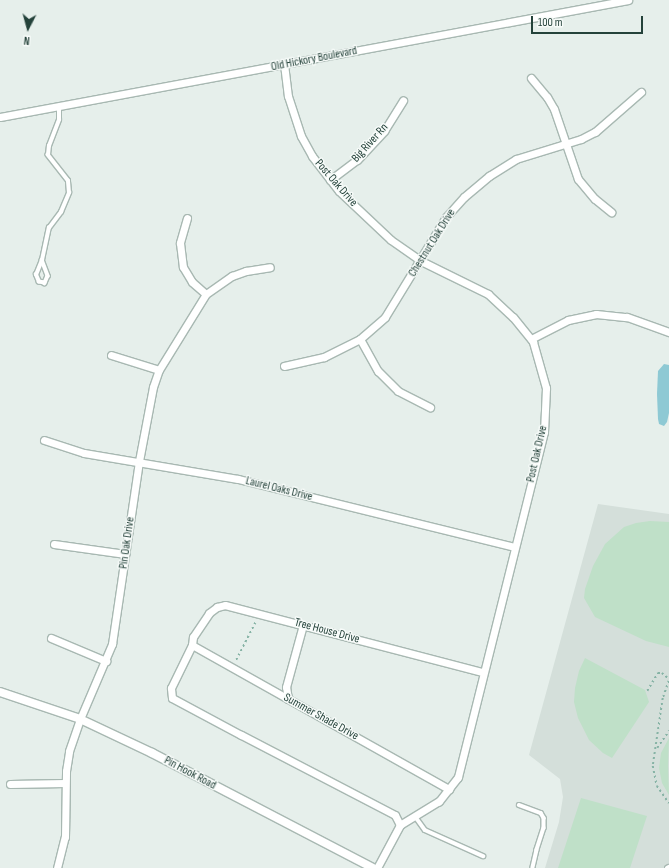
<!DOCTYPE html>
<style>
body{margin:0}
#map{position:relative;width:669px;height:868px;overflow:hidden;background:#e6efeb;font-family:"Sofia Sans Condensed",sans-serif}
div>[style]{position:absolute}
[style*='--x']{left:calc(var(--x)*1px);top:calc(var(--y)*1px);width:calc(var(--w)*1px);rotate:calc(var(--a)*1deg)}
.built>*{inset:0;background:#d4dfda}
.green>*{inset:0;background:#bfe0c8}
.water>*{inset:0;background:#8ec9d4}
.path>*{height:1.5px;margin-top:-0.75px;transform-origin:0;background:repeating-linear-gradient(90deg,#86b3a5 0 2px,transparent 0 5px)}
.roads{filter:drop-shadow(1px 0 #a8b8b2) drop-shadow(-1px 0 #a8b8b2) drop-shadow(0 1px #a8b8b2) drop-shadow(0 -1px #a8b8b2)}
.service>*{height:3.5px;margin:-1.75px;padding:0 1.75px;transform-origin:1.75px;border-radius:1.75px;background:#fff}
.minor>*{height:7px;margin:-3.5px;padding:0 3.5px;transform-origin:3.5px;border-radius:3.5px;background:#fff}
.tertiary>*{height:8px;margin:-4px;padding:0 4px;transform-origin:4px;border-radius:4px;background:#fff}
span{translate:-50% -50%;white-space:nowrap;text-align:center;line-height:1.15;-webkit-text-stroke:3px #f7fbf9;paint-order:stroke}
.street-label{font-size:12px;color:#24423a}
.north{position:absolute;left:8px;top:8px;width:40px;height:40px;-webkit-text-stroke:3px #f7fbf9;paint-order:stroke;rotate:186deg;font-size:11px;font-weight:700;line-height:16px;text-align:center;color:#24423a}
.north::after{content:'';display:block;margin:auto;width:14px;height:18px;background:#24423a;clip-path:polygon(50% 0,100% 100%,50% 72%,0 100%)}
.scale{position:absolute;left:531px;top:16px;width:112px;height:18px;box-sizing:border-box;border:2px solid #24423a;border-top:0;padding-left:5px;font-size:12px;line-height:14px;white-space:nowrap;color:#24423a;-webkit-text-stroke:3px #f7fbf9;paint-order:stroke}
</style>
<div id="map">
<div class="built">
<i style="clip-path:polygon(598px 504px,669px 514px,669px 868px,545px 868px,559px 822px,563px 797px,560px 779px,529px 755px)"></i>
</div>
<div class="green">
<i style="clip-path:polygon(650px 521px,669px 522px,669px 647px,646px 641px,595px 617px,584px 598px,585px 589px,593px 566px,605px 544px,624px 527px,636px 523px)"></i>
<i style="clip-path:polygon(585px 658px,645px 690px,649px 702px,612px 758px,603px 753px,589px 740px,578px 718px,574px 702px,575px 688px,579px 671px)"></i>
<i style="clip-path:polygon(669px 738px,668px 766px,669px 795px,662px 783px,659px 768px,661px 753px)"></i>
<i style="clip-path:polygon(581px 798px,647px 816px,630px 868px,558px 868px)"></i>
</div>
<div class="water">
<i style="clip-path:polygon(664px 364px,669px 365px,669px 413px,667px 422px,664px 426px,659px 424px,658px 419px,657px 394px,658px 371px)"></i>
</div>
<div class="path">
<i style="--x:236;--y:660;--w:44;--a:-62.9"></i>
<i style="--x:669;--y:681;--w:18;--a:109"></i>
<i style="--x:663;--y:698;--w:69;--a:98.4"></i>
<i style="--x:653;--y:766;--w:20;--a:79"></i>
<i style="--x:657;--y:786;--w:21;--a:55"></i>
<i style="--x:647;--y:691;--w:21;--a:-59"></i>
<i style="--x:658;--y:673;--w:4;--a:0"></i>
<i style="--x:662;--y:673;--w:9;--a:41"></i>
<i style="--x:657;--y:748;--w:21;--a:-55"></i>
</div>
<div class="roads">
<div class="service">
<i style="--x:42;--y:260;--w:17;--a:69"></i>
<i style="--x:48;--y:276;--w:8;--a:113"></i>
<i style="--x:45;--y:283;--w:6;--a:-171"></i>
<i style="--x:39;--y:282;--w:8;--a:-113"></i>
<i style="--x:36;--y:275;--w:16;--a:-68"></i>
<i style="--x:42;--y:260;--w:33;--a:-78"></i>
<i style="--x:49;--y:228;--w:20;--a:-53"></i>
<i style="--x:61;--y:212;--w:21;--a:-67"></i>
<i style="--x:69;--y:193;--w:12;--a:-95"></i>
<i style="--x:68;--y:181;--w:33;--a:-128"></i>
<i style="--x:48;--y:155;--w:9;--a:-84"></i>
<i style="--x:49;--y:146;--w:28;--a:-69"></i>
<i style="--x:59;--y:120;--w:14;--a:-90"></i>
<i style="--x:519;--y:805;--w:23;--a:20"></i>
<i style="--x:541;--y:813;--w:6;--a:59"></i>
<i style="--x:544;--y:818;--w:10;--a:90"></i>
<i style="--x:544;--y:828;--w:23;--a:108"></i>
<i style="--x:537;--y:850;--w:18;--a:103"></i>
<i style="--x:415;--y:816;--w:17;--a:54"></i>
<i style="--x:425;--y:830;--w:64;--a:24.1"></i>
<i style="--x:667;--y:868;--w:2;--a:-27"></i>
</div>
<div class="minor">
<i style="--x:284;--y:64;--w:32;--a:83"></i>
<i style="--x:288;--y:96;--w:42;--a:72"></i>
<i style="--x:301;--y:136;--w:23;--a:61"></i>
<i style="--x:312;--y:156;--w:44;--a:52.4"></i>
<i style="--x:339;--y:191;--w:71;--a:43.3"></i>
<i style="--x:391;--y:240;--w:37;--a:35"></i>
<i style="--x:421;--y:261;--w:75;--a:26.2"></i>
<i style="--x:488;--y:294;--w:34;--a:43"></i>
<i style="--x:513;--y:317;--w:32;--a:51"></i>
<i style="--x:533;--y:342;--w:48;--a:74.2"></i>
<i style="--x:546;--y:388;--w:44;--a:92.6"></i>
<i style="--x:544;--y:432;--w:356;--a:104"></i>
<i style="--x:458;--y:777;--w:31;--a:128"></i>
<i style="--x:439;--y:801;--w:46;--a:148.4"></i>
<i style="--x:400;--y:825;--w:49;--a:118.1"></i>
<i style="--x:531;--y:78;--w:25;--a:50"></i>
<i style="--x:547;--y:97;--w:14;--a:60"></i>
<i style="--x:554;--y:109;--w:74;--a:71.1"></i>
<i style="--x:578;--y:179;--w:26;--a:50"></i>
<i style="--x:595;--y:199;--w:21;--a:39"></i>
<i style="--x:0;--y:117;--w:639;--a:-10.55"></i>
<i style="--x:330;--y:180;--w:34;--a:-37"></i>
<i style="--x:357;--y:160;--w:40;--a:-47"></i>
<i style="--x:384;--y:131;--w:36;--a:-58"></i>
<i style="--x:187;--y:218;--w:26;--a:106"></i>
<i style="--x:180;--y:243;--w:24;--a:83"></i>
<i style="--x:183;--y:267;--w:17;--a:59"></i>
<i style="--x:192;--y:282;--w:18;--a:41"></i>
<i style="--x:360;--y:339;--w:37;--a:61"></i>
<i style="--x:378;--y:371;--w:28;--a:45"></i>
<i style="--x:398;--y:391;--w:36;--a:27"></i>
<i style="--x:531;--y:339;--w:42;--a:-27.2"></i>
<i style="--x:568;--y:320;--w:29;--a:-12"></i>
<i style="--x:596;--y:314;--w:31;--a:6"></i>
<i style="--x:627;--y:317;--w:45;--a:19.7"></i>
<i style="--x:111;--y:355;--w:50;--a:17.4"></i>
<i style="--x:284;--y:366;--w:41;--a:-12.7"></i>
<i style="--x:324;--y:357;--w:40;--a:-26.6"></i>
<i style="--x:360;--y:339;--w:33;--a:-41"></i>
<i style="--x:385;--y:317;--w:117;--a:-58.6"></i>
<i style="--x:446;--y:217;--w:27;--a:-48"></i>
<i style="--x:464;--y:197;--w:33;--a:-40"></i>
<i style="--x:489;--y:176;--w:32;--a:-32"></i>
<i style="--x:516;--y:159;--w:68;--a:-17.1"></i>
<i style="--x:581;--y:139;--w:16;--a:-27"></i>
<i style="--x:595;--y:132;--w:61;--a:-41"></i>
<i style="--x:44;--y:440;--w:42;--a:18"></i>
<i style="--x:84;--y:453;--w:156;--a:9.6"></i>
<i style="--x:238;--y:479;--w:284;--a:13.8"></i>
<i style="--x:54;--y:544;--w:72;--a:8"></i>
<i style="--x:51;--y:638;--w:60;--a:22.7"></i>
<i style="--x:192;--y:645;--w:295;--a:29.3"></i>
<i style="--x:288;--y:699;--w:12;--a:-99"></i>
<i style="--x:286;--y:687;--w:64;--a:-74.7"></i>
<i style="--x:10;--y:784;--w:55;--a:-1"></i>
<i style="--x:400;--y:825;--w:11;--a:-117"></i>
<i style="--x:395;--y:815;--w:174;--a:-152.5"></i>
<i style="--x:241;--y:735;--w:78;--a:-151.8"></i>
<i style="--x:172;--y:698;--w:10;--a:-96"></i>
<i style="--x:171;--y:688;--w:48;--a:-64"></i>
<i style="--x:192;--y:645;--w:8;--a:-83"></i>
<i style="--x:193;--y:637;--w:29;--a:-56"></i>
<i style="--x:209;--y:613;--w:10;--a:-37"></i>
<i style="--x:217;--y:607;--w:8;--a:-14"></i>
<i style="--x:225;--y:605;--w:267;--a:14.6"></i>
<i style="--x:57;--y:868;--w:32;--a:-76"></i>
<i style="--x:65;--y:837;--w:66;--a:-89.1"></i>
<i style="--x:66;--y:771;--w:20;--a:-81"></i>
<i style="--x:69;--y:751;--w:34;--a:-71"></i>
<i style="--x:80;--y:719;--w:82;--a:-66.9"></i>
<i style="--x:112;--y:644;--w:185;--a:-81.6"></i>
<i style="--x:139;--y:461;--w:75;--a:-79.3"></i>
<i style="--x:153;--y:387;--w:18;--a:-71"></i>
<i style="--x:159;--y:370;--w:89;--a:-58.3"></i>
<i style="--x:206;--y:294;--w:32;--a:-35"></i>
<i style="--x:232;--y:276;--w:15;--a:-20"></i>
<i style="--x:246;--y:271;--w:24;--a:-9"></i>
</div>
<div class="tertiary">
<i style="--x:0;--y:692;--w:84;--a:18.6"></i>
<i style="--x:80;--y:719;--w:80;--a:25.3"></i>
<i style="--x:152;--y:753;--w:249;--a:27.5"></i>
</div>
</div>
<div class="street-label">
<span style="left:314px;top:59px;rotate:-11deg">Old Hickory Boulevard</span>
<span style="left:370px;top:143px;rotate:-48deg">Big River Rn</span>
<span style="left:336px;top:183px;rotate:49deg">Post Oak Drive</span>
<span style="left:432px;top:243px;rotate:-58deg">Chestnut Oak Drive</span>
<span style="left:537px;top:454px;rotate:-77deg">Post Oak Drive</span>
<span style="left:279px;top:489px;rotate:14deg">Laurel Oaks Drive</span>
<span style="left:127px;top:543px;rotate:-82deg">Pin Oak Drive</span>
<span style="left:327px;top:631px;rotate:15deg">Tree House Drive</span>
<span style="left:321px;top:717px;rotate:29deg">Summer Shade Drive</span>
<span style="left:190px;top:773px;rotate:28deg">Pin Hook Road</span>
</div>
<div class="north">N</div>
<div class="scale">100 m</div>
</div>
